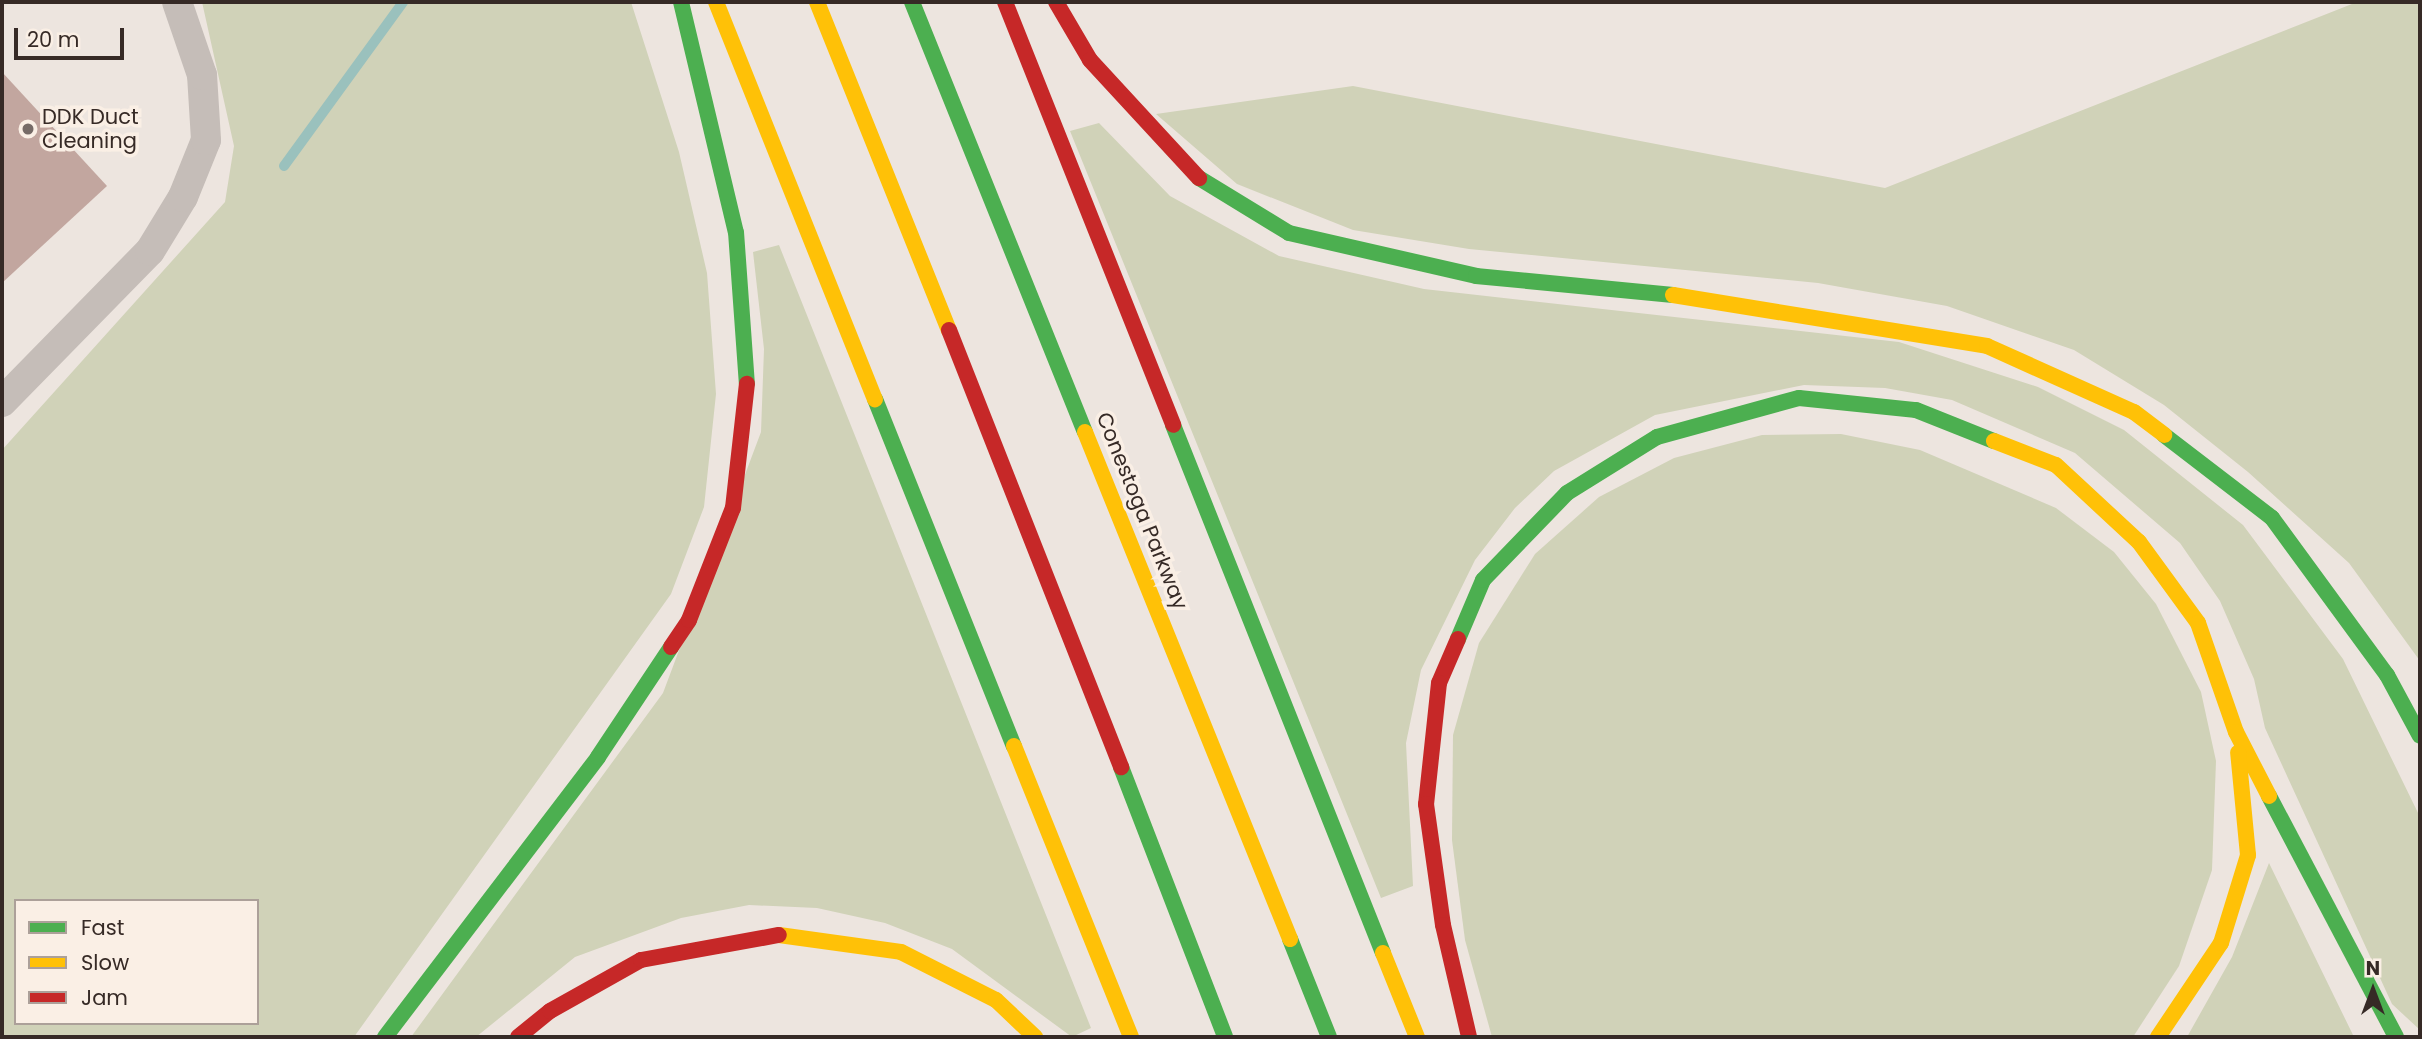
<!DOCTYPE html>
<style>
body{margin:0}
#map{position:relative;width:2422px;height:1039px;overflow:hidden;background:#ede5df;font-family:Poppins,sans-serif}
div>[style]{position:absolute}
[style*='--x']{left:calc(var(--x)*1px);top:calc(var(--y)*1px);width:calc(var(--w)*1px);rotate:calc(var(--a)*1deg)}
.green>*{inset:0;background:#d0d2b8}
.stream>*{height:10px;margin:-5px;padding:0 5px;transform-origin:5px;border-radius:5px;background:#9ac1bd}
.building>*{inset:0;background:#c2a69f}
.street>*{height:30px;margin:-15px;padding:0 15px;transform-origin:15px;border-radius:15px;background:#c5bdb8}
.fast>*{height:16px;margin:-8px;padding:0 8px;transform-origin:8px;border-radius:8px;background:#4caf50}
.slow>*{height:16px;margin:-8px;padding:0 8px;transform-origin:8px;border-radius:8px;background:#ffc107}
.jam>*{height:16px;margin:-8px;padding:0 8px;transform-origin:8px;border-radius:8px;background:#c62828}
.dots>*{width:19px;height:19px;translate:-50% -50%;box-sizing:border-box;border:4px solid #faefe5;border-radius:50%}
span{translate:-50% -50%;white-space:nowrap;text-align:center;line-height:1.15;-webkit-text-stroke:7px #faefe5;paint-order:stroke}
.poi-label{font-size:21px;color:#362a26}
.left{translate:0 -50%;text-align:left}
.street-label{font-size:21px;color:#362a26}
.frame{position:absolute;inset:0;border:4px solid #362a26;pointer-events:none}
.legend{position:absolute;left:14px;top:899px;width:245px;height:126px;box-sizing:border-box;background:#faefe5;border:2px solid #aca099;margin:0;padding:9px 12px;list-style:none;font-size:21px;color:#362a26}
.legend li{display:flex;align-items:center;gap:14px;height:35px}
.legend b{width:35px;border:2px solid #aca099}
.north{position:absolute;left:2338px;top:955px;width:70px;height:70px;-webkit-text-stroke:5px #faefe5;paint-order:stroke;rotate:0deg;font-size:19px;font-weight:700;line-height:28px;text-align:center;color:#362a26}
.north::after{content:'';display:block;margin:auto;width:24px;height:32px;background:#362a26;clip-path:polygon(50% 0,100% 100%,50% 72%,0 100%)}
.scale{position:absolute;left:14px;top:28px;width:110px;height:32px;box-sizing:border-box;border:4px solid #362a26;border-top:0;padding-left:9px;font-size:21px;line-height:24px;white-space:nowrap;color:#362a26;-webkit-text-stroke:5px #faefe5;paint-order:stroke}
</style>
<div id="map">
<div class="green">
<i style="clip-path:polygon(evenodd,202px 2px,631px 2px,679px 152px,707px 273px,716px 394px,704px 507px,671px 594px,354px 1037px,2px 1037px,2px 450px,225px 202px,234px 146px,202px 2px,16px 901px,257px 901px,257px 1023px,16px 1023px,16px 901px)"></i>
<i style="clip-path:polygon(2357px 2px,2420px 2px,2420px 661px,2349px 563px,2248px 472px,2164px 405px,2074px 350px,1947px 306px,1818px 283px,1469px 249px,1353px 230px,1237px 184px,1156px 114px,1353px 86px,1885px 188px)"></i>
<i style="clip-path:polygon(1099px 123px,1170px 196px,1279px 256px,1424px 289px,1899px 342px,2038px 387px,2124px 430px,2243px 525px,2343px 659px,2420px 817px,2420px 1030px,2392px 1004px,2265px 728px,2254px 679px,2220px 601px,2180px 543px,2075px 453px,1952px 400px,1885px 388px,1804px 385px,1655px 415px,1554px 471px,1515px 508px,1475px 560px,1421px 670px,1406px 743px,1413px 886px,1381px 898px,1070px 131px)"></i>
<i style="clip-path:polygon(779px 245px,1091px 1028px,1072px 1037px,952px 949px,885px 923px,817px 908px,749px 905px,681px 918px,575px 957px,476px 1037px,411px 1037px,663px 693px,761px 432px,764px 349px,753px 252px)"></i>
<i style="clip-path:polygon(1841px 434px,1920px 450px,2056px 508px,2114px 552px,2156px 604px,2201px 692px,2216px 761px,2212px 870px,2179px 966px,2133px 1037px,1492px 1037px,1465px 940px,1452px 840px,1453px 735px,1479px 643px,1535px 554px,1599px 497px,1674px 458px,1762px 435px)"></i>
<i style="clip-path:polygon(2269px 863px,2354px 1037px,2187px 1037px,2232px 957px)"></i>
</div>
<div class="stream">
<i style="--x:284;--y:166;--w:203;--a:-54"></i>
</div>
<div class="building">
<i style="clip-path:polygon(2px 72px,107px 186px,2px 283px)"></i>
</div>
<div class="street">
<i style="--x:2;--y:402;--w:211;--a:-45.6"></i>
<i style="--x:150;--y:251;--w:63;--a:-58.6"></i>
<i style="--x:183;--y:197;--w:61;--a:-68"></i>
<i style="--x:206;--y:140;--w:65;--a:-93.5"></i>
<i style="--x:202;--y:75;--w:77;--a:-108.9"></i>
</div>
<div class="fast">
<i style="--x:681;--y:2;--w:236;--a:76.6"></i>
<i style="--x:736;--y:232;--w:152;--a:85.9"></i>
<i style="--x:912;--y:2;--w:463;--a:68.1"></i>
<i style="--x:1199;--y:178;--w:105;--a:31.4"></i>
<i style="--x:1289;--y:233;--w:192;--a:12.9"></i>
<i style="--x:1476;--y:276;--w:198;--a:5.5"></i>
<i style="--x:875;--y:399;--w:374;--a:68.2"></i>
<i style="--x:1173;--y:425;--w:568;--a:68.31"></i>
<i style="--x:2164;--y:435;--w:136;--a:37.5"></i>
<i style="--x:2272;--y:518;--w:195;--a:53.8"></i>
<i style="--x:2387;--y:675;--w:69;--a:61.6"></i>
<i style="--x:1458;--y:639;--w:64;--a:-67"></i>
<i style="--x:1483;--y:580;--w:121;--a:-46"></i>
<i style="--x:1567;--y:493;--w:106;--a:-31.9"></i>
<i style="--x:1657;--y:437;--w:147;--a:-15.4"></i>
<i style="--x:1799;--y:398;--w:118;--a:5.9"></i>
<i style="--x:1916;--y:410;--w:84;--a:21.7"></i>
<i style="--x:1121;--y:767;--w:289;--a:68.9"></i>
<i style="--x:2269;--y:796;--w:272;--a:62.2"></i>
<i style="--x:1290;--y:939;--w:105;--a:68.3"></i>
<i style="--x:385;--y:1037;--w:352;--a:-52.7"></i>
<i style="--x:598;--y:757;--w:132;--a:-56.4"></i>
</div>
<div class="slow">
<i style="--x:716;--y:2;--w:428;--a:68.2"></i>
<i style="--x:817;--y:2;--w:354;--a:68.1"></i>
<i style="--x:1673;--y:295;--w:318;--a:9.2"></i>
<i style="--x:1987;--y:346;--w:161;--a:24.2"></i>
<i style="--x:2134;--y:412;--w:38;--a:37"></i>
<i style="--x:1085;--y:432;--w:547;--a:67.98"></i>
<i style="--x:1994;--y:441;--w:66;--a:21.2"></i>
<i style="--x:2056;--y:465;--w:113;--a:42.9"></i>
<i style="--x:2139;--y:542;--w:100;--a:53.9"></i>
<i style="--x:2198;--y:623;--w:115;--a:70.8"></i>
<i style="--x:2236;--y:732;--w:72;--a:62.7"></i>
<i style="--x:1014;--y:746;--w:314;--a:68.1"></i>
<i style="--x:779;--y:935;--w:123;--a:7.9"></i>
<i style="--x:901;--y:952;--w:106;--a:26.8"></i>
<i style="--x:996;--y:1000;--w:54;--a:43.5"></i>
<i style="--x:1383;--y:953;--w:91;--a:68"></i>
<i style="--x:2158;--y:1037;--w:113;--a:-56.2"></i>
<i style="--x:2221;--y:943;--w:92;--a:-72.9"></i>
<i style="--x:2248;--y:855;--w:103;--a:-95.5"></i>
</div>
<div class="jam">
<i style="--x:1005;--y:2;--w:455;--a:68.3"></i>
<i style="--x:1056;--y:2;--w:67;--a:59.6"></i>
<i style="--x:1090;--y:60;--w:161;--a:47.3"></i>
<i style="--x:949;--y:330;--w:470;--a:68.5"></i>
<i style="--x:1458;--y:639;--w:48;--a:113.4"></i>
<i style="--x:1439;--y:683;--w:122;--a:96.1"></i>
<i style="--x:1426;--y:804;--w:122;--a:82"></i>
<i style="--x:1443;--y:925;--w:115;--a:76.9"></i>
<i style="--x:671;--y:647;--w:32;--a:-56"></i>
<i style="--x:689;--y:620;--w:120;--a:-68.6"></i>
<i style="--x:733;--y:508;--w:125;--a:-83.6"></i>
<i style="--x:518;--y:1037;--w:41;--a:-39.1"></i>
<i style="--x:550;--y:1011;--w:104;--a:-29.3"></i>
<i style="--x:641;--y:960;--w:140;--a:-10.3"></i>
</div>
<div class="dots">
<i style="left:28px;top:129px;background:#766b67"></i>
</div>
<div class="poi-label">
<span class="left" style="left:42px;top:129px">DDK Duct<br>Cleaning</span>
</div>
<div class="street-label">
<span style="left:1142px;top:511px;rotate:68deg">Conestoga Parkway</span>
</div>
<div class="frame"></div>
<ul class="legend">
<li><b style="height:9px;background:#4caf50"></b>Fast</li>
<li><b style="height:9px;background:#ffc107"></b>Slow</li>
<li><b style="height:9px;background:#c62828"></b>Jam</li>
</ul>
<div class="north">N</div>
<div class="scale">20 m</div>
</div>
